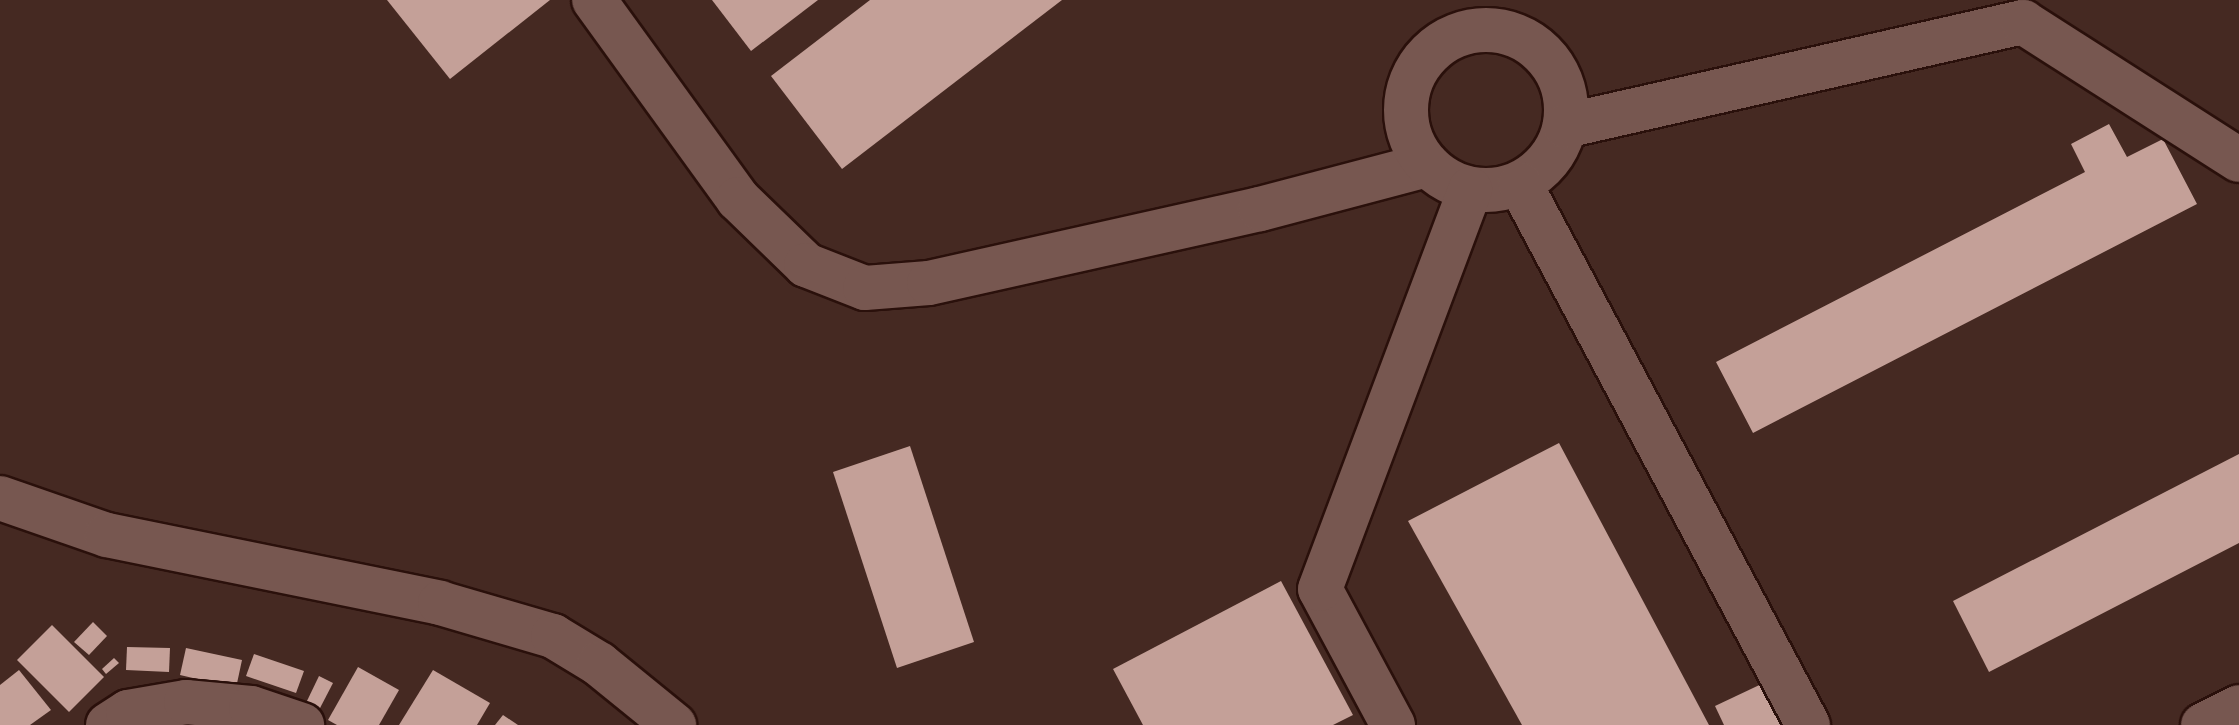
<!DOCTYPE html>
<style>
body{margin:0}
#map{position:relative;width:2239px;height:725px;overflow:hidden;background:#452922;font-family:Commissioner,sans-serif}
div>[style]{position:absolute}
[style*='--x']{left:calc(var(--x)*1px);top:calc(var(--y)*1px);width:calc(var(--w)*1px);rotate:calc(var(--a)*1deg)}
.building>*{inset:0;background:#c4a098}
.roads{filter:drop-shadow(2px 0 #2a100b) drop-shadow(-2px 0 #2a100b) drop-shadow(0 2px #2a100b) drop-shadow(0 -2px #2a100b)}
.minor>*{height:44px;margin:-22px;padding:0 22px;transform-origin:22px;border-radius:22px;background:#775750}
.minor>.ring{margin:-22px;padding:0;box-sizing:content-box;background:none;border:44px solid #775750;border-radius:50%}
span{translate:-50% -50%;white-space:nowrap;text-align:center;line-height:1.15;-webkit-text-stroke:8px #452922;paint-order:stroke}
</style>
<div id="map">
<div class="building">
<i style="clip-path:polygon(387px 0,550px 0,450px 79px)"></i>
<i style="clip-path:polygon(712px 0,818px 0,751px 51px)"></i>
<i style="clip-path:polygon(870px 0,1062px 0,842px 169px,771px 76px)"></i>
<i style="clip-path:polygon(2109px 124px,2127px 157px,2163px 139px,2197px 204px,1753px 433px,1716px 362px,2085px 172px,2071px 144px)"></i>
<i style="clip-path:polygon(1559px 443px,1709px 725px,1522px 725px,1408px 521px)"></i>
<i style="clip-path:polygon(910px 446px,974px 642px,897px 668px,833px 472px)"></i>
<i style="clip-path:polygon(2239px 454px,2239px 543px,1989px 672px,1953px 601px)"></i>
<i style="clip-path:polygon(1281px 581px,1353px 715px,1333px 725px,1143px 725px,1113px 669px)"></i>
<i style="clip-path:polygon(93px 622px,107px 636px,89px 655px,74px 642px)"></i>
<i style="clip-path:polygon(52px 625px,104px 677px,69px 712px,17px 660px)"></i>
<i style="clip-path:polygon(127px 647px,170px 648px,169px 672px,126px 670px)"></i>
<i style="clip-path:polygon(186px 648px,242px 660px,236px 688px,180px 675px)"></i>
<i style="clip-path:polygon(254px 654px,304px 671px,296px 693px,246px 676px)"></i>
<i style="clip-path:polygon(114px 658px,119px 663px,106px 674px,102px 669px)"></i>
<i style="clip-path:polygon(358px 667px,399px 690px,379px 725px,337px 725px,328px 720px)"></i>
<i style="clip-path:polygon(19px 670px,51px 710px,30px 725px,0 725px,0 685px)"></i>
<i style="clip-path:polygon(433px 670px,490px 703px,477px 725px,399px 725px)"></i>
<i style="clip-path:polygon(319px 676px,333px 683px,319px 710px,306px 703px)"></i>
<i style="clip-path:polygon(1770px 680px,1790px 725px,1724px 725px,1715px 706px)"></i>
<i style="clip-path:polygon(503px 715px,518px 725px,495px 725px)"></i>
</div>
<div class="roads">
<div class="minor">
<i style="--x:594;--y:0;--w:246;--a:54.1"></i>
<i style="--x:738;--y:199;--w:95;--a:44.1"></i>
<i style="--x:806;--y:265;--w:63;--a:21.3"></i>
<i style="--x:865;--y:288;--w:64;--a:-4.5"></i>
<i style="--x:929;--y:283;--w:339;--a:-12.6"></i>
<i style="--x:1260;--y:209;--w:173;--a:-14.8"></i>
<i class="ring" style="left:1406px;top:30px;width:116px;height:116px"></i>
<i style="--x:1565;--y:126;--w:470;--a:-12.8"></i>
<i style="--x:2023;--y:22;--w:256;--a:32.6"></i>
<i style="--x:1520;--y:184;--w:613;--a:61.97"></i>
<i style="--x:0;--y:498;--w:113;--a:19.1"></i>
<i style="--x:107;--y:535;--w:340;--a:11.5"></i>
<i style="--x:440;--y:603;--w:118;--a:16.3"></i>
<i style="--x:553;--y:636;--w:54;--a:31.3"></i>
<i style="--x:599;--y:664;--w:97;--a:39.1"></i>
<i style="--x:108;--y:725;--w:24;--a:-33"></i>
<i style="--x:128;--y:712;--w:59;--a:-9.8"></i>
<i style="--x:186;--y:702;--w:65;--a:5.3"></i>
<i style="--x:251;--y:708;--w:54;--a:18.4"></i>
<i style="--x:1393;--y:725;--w:154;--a:-118.2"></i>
<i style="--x:1320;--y:589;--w:427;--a:-69.4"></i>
<i style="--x:2203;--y:725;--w:40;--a:-26.6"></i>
</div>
</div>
</div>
